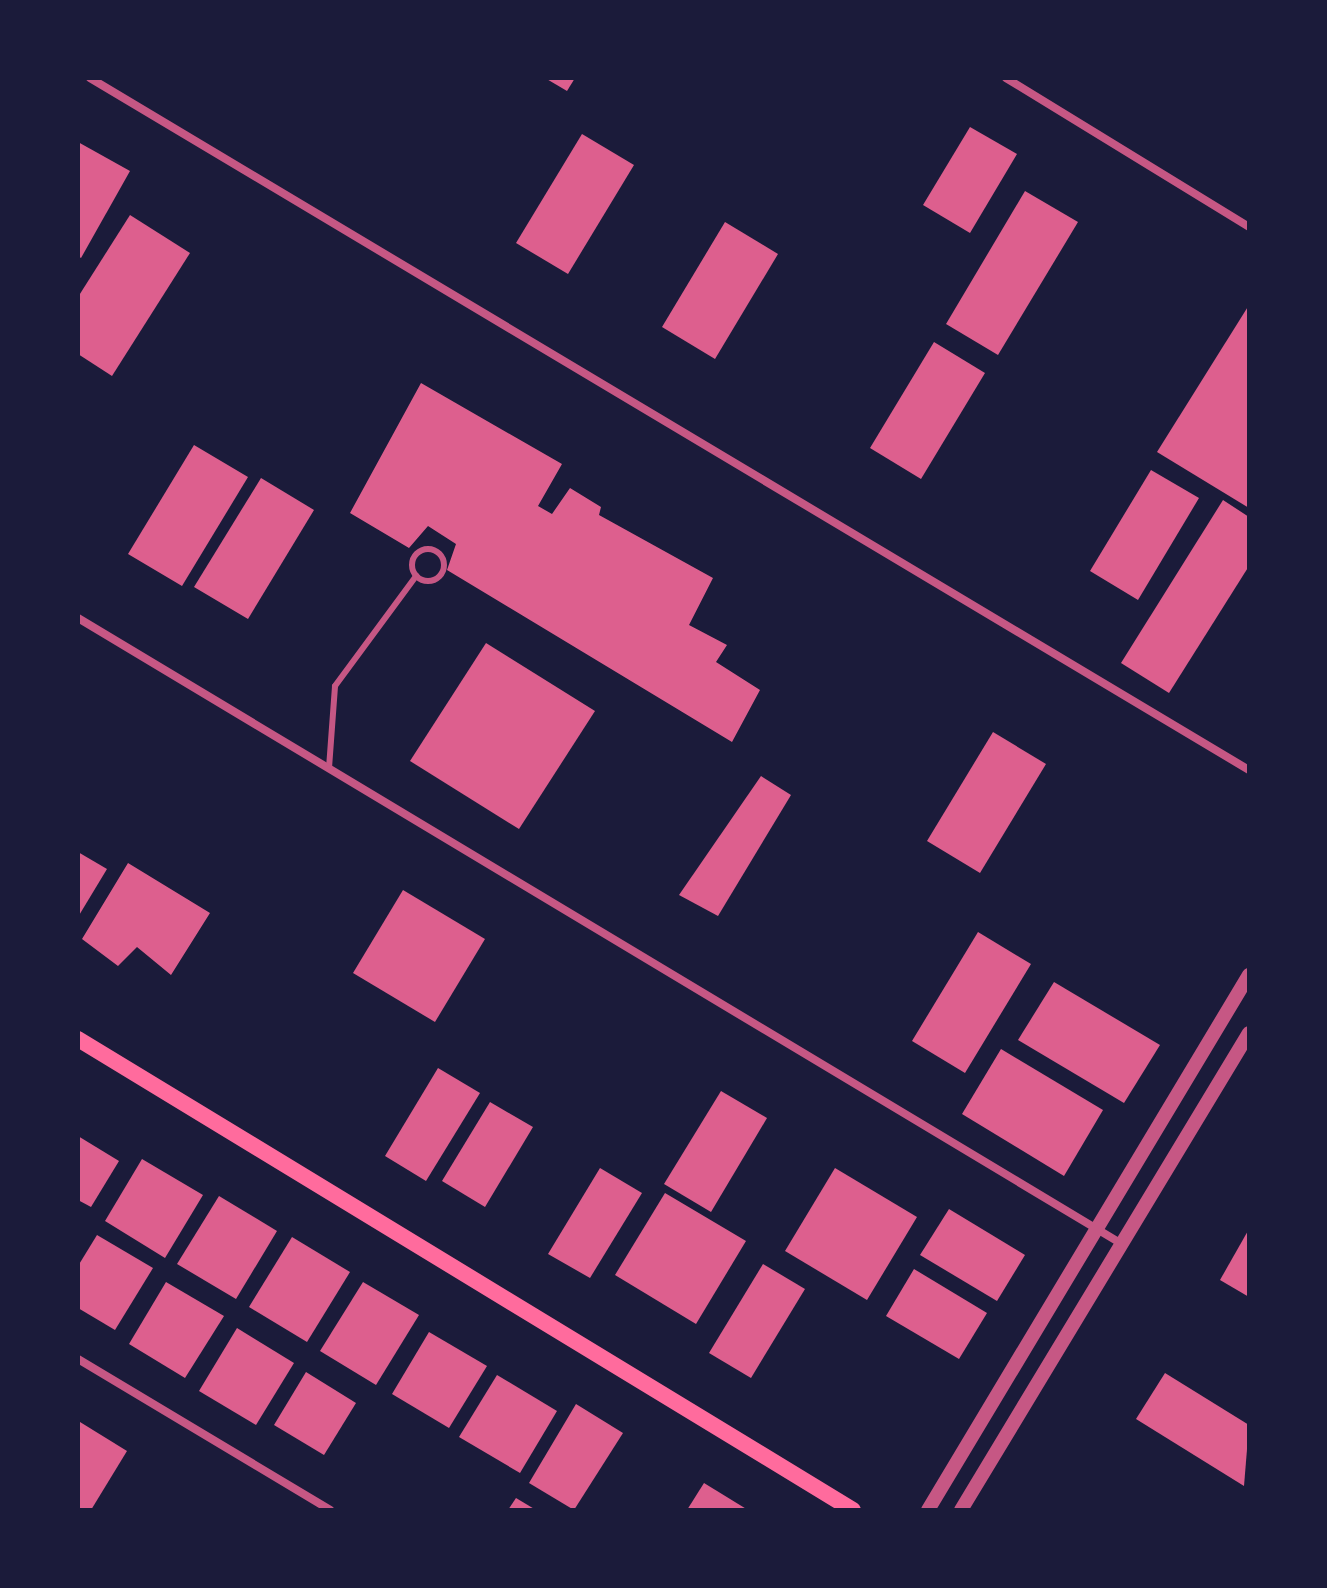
<!DOCTYPE html>
<style>
body{margin:0}
#map{position:relative;width:1327px;height:1588px;overflow:hidden;background:#1b1b3a;font-family:"Space Grotesk",sans-serif}
div>[style]{position:absolute}
[style*='--x']{left:calc(var(--x)*1px);top:calc(var(--y)*1px);width:calc(var(--w)*1px);rotate:calc(var(--a)*1deg)}
.building>*{inset:0;background:#dd5f8e}
.service>*{height:6px;margin:-3px;padding:0 3px;transform-origin:3px;border-radius:3px;background:#c65784}
.service>.ring{margin:-3px;padding:0;box-sizing:content-box;background:none;border:6px solid #c65784;border-radius:50%}
.minor>*{height:8px;margin:-4px;padding:0 4px;transform-origin:4px;border-radius:4px;background:#c65784}
.tertiary>*{height:14px;margin:-7px;padding:0 7px;transform-origin:7px;border-radius:7px;background:#c65784}
.secondary>*{height:16px;margin:-8px;padding:0 8px;transform-origin:8px;border-radius:8px;background:#ff6b9d}
span{translate:-50% -50%;white-space:nowrap;text-align:center;line-height:1.15;-webkit-text-stroke:8px #1b1b3a;paint-order:stroke}
.frame{position:absolute;inset:0;border:80px solid #1b1b3a;pointer-events:none}
</style>
<div id="map">
<div class="building">
<i style="clip-path:polygon(545px 78px,575px 78px,567px 91px)"></i>
<i style="clip-path:polygon(970px 127px,1017px 154px,970px 233px,923px 205px)"></i>
<i style="clip-path:polygon(582px 134px,634px 165px,568px 274px,516px 243px)"></i>
<i style="clip-path:polygon(78px 142px,130px 171px,81px 258px,78px 256px)"></i>
<i style="clip-path:polygon(1025px 191px,1078px 222px,998px 355px,946px 324px)"></i>
<i style="clip-path:polygon(130px 215px,190px 253px,112px 376px,78px 354px,78px 297px)"></i>
<i style="clip-path:polygon(725px 222px,778px 254px,715px 359px,662px 327px)"></i>
<i style="clip-path:polygon(1249px 305px,1249px 508px,1157px 452px)"></i>
<i style="clip-path:polygon(934px 342px,985px 373px,921px 479px,870px 448px)"></i>
<i style="clip-path:polygon(421px 383px,562px 464px,538px 506px,552px 514px,570px 488px,601px 507px,599px 515px,713px 578px,689px 625px,727px 645px,716px 662px,760px 690px,732px 742px,447px 570px,456px 544px,428px 526px,409px 548px,350px 513px)"></i>
<i style="clip-path:polygon(194px 445px,248px 477px,182px 586px,128px 554px)"></i>
<i style="clip-path:polygon(1151px 470px,1199px 498px,1138px 600px,1090px 571px)"></i>
<i style="clip-path:polygon(261px 478px,314px 510px,248px 619px,194px 587px)"></i>
<i style="clip-path:polygon(1223px 500px,1249px 517px,1249px 566px,1169px 693px,1121px 663px)"></i>
<i style="clip-path:polygon(486px 643px,595px 711px,519px 829px,410px 761px)"></i>
<i style="clip-path:polygon(993px 732px,1046px 764px,980px 873px,927px 841px)"></i>
<i style="clip-path:polygon(761px 776px,791px 795px,718px 916px,679px 895px)"></i>
<i style="clip-path:polygon(78px 852px,107px 869px,78px 917px)"></i>
<i style="clip-path:polygon(128px 863px,210px 913px,171px 975px,137px 947px,118px 966px,82px 939px)"></i>
<i style="clip-path:polygon(403px 890px,485px 939px,435px 1022px,353px 973px)"></i>
<i style="clip-path:polygon(978px 932px,1031px 964px,965px 1073px,912px 1041px)"></i>
<i style="clip-path:polygon(1054px 982px,1160px 1045px,1124px 1103px,1018px 1040px)"></i>
<i style="clip-path:polygon(1001px 1049px,1103px 1110px,1064px 1176px,962px 1114px)"></i>
<i style="clip-path:polygon(438px 1068px,480px 1093px,426px 1181px,385px 1156px)"></i>
<i style="clip-path:polygon(721px 1091px,767px 1118px,711px 1212px,664px 1184px)"></i>
<i style="clip-path:polygon(490px 1102px,533px 1127px,485px 1207px,442px 1181px)"></i>
<i style="clip-path:polygon(78px 1136px,119px 1161px,91px 1207px,78px 1200px)"></i>
<i style="clip-path:polygon(142px 1159px,203px 1195px,165px 1258px,105px 1221px)"></i>
<i style="clip-path:polygon(600px 1168px,642px 1193px,590px 1278px,548px 1254px)"></i>
<i style="clip-path:polygon(835px 1168px,917px 1217px,867px 1300px,785px 1251px)"></i>
<i style="clip-path:polygon(665px 1193px,746px 1241px,696px 1324px,615px 1275px)"></i>
<i style="clip-path:polygon(219px 1196px,277px 1231px,236px 1299px,177px 1264px)"></i>
<i style="clip-path:polygon(949px 1209px,1025px 1255px,997px 1301px,920px 1255px)"></i>
<i style="clip-path:polygon(1249px 1229px,1249px 1297px,1220px 1280px)"></i>
<i style="clip-path:polygon(97px 1235px,153px 1268px,115px 1330px,78px 1308px,78px 1266px)"></i>
<i style="clip-path:polygon(292px 1237px,350px 1272px,307px 1342px,249px 1307px)"></i>
<i style="clip-path:polygon(763px 1264px,805px 1289px,751px 1378px,709px 1353px)"></i>
<i style="clip-path:polygon(914px 1269px,987px 1313px,959px 1359px,886px 1316px)"></i>
<i style="clip-path:polygon(166px 1282px,224px 1316px,185px 1378px,129px 1344px)"></i>
<i style="clip-path:polygon(363px 1282px,419px 1315px,376px 1385px,320px 1351px)"></i>
<i style="clip-path:polygon(237px 1328px,294px 1363px,256px 1425px,199px 1391px)"></i>
<i style="clip-path:polygon(429px 1332px,487px 1366px,449px 1428px,392px 1394px)"></i>
<i style="clip-path:polygon(306px 1372px,356px 1403px,324px 1455px,274px 1425px)"></i>
<i style="clip-path:polygon(1165px 1373px,1249px 1425px,1244px 1486px,1136px 1419px)"></i>
<i style="clip-path:polygon(497px 1375px,557px 1411px,520px 1473px,459px 1437px)"></i>
<i style="clip-path:polygon(576px 1404px,623px 1433px,574px 1510px,529px 1483px)"></i>
<i style="clip-path:polygon(80px 1422px,127px 1451px,91px 1510px,78px 1510px)"></i>
<i style="clip-path:polygon(704px 1483px,748px 1510px,687px 1510px)"></i>
<i style="clip-path:polygon(516px 1498px,536px 1510px,508px 1510px)"></i>
</div>
<div class="service">
<i class="ring" style="left:412px;top:549px;width:26px;height:26px"></i>
<i style="--x:329;--y:768;--w:82;--a:-85.8"></i>
<i style="--x:335;--y:686;--w:137;--a:-53.6"></i>
</div>
<div class="minor">
<i style="--x:90;--y:78;--w:1350;--a:30.84"></i>
<i style="--x:1006;--y:78;--w:285;--a:31.5"></i>
<i style="--x:78;--y:618;--w:1217;--a:30.95"></i>
<i style="--x:78;--y:1359;--w:294;--a:30.9"></i>
</div>
<div class="tertiary">
<i style="--x:928;--y:1510;--w:624;--a:-59.04"></i>
<i style="--x:961;--y:1510;--w:557;--a:-58.88"></i>
</div>
<div class="secondary">
<i style="--x:78;--y:1039;--w:907;--a:31.29"></i>
</div>
<div class="frame"></div>
</div>
